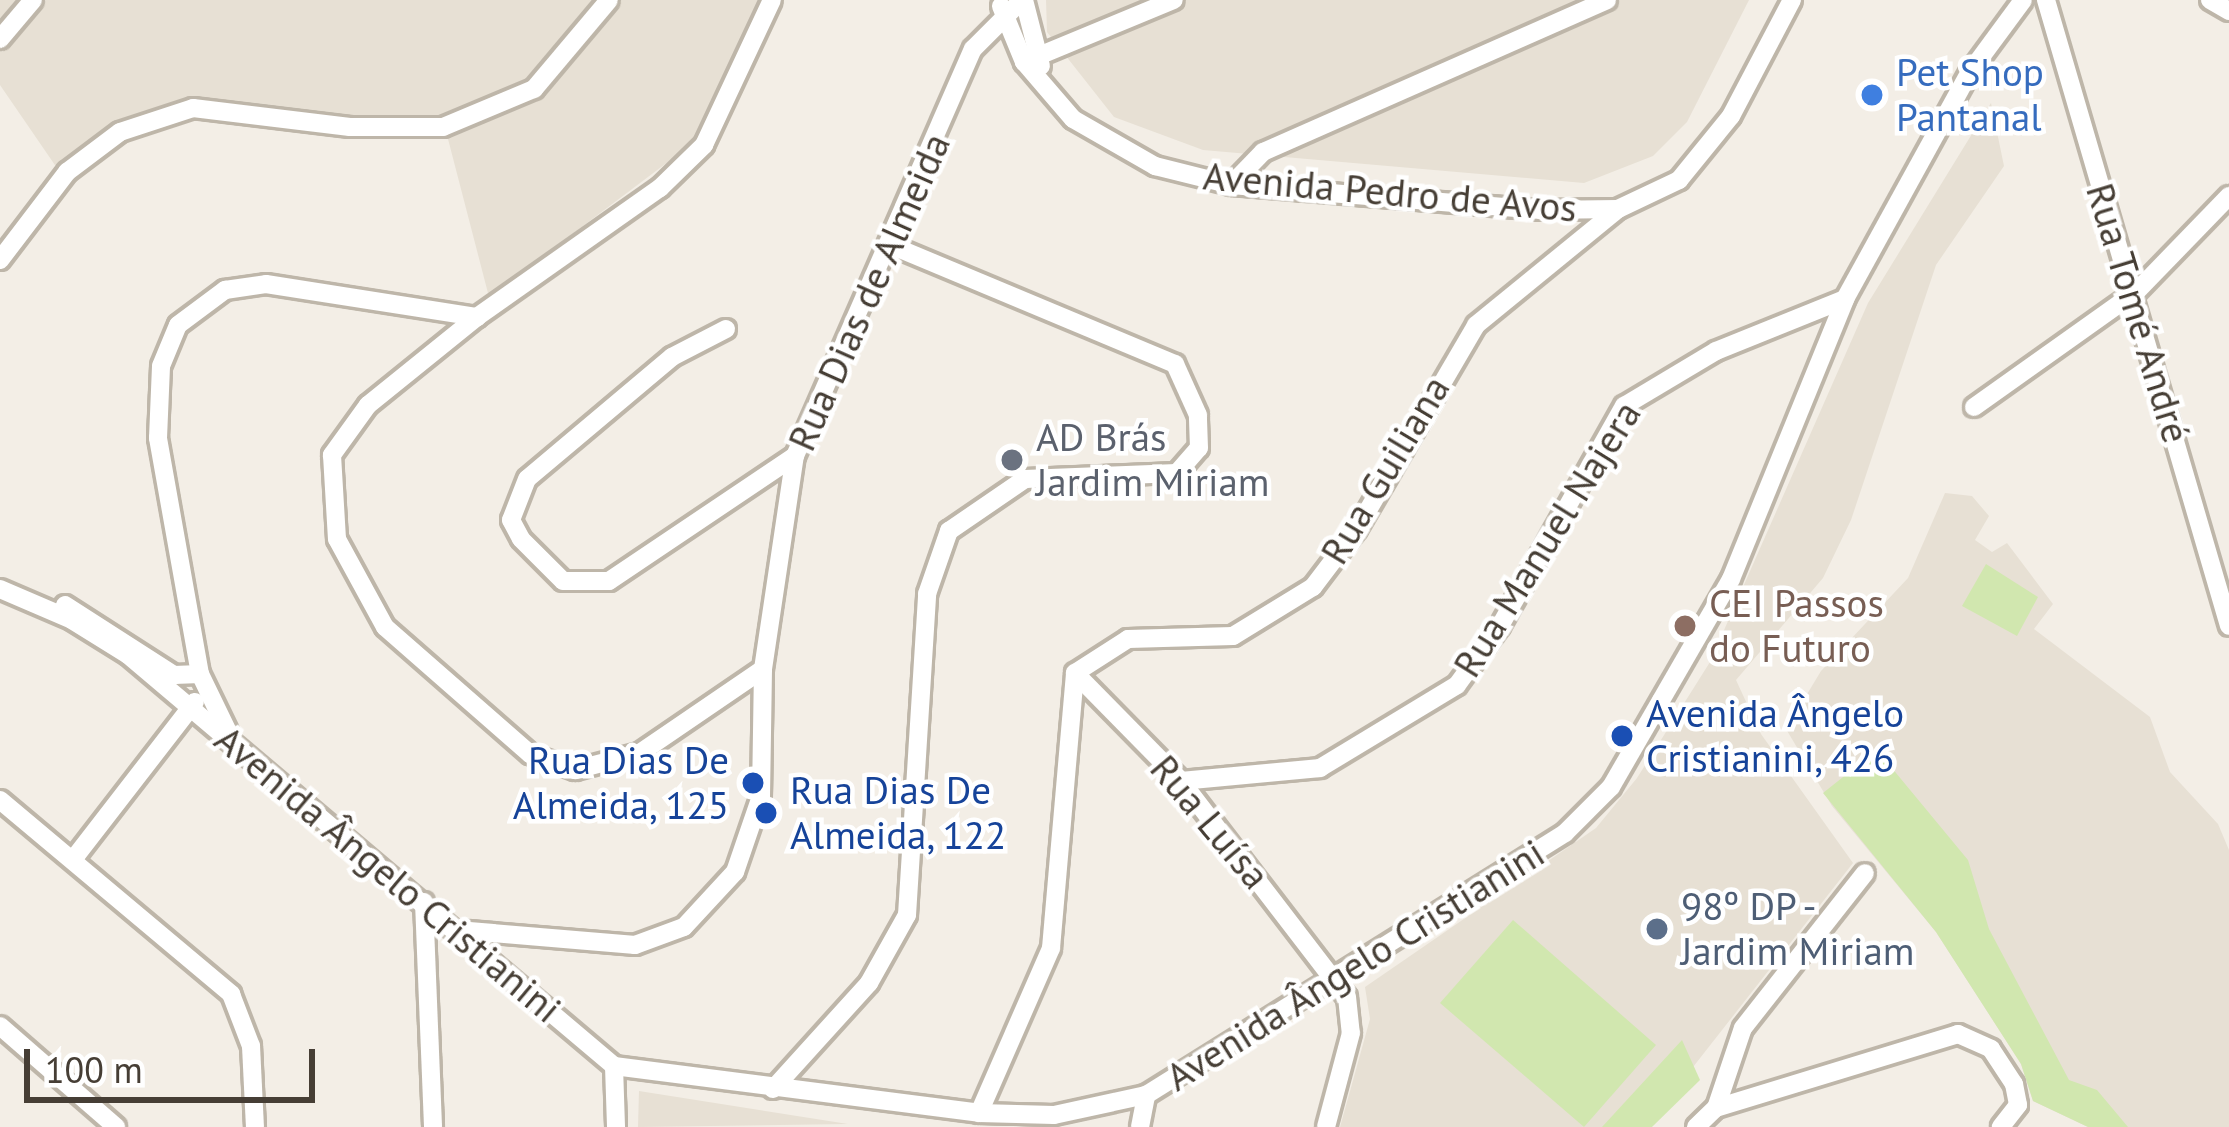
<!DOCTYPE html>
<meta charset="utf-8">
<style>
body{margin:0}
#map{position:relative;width:2229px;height:1127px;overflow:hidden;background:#f3eee6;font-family:"PT Sans",sans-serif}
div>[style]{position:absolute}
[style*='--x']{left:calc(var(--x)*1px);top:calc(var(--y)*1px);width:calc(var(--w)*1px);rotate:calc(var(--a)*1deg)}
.residential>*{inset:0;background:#e7e0d4}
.green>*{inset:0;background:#d1e7af}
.roads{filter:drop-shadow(3px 0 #beb6a9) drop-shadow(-3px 0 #beb6a9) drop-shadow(0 3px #beb6a9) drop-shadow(0 -3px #beb6a9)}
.minor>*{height:18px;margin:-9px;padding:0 9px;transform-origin:9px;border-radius:9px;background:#fff}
.dots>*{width:33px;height:33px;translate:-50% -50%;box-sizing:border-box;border:6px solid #fff;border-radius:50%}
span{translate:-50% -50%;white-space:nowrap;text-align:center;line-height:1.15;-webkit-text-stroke:9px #fff;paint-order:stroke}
.shop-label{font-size:39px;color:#366cbe}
.left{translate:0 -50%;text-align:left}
.street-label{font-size:39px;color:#463e35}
.worship-label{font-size:39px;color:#5b616d}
.education-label{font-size:39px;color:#785e54}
.transit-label{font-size:39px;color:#164399}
.right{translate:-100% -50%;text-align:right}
.service-label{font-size:39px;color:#4e5e75}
.scale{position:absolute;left:24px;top:1049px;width:291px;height:54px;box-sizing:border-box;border:6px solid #463e35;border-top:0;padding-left:15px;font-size:36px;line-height:42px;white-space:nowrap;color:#463e35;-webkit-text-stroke:9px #fff;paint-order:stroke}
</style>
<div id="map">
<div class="residential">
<i style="clip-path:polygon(0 0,767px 0,693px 143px,489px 297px,448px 139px,207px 112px,120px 144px,70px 187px,0 85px)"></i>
<i style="clip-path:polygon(1046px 0,1749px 0,1687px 122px,1653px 156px,1584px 183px,1203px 150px,1114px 117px,1047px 32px)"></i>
<i style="clip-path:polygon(1991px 103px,2004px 166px,1936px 265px,1851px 520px,1823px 578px,1736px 680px,1761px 734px,1853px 863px,1646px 1127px,1340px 1127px,1370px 1019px,1365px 987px,1596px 828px,1637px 778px,1710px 662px,1868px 303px)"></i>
<i style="clip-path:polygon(1945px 493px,1972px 496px,1989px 516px,1975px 540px,1992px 552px,2007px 543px,2053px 604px,2034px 629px,2150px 717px,2170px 772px,2218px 824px,2229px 850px,2229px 1127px,2088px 1127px,2033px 1101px,2021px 1064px,1936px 932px,1832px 806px,1786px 729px,1821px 671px,1908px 578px)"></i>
<i style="clip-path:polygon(639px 1091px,848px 1124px,638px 1127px)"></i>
</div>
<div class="green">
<i style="clip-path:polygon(1986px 564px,2038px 597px,2017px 636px,1962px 606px)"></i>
<i style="clip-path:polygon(1877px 750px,1968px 860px,1989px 929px,2069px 1080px,2097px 1090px,2128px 1127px,2088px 1127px,2033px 1101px,2021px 1064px,1936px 932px,1823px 793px)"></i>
<i style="clip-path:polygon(1513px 920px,1656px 1045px,1584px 1127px,1440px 1003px)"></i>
<i style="clip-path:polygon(1682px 1040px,1700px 1080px,1652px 1127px,1602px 1127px)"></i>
</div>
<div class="roads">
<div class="minor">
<i style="--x:1024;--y:0;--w:68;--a:75.6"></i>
<i style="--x:2046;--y:0;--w:652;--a:73.7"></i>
<i style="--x:2210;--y:0;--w:22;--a:30"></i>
<i style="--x:1001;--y:6;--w:61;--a:67.7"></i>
<i style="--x:1024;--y:62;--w:75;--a:49.3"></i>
<i style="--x:1073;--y:119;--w:95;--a:29.8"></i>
<i style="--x:1155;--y:166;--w:78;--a:14"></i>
<i style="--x:1231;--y:185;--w:311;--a:4.6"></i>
<i style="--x:1541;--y:210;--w:77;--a:-0.7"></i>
<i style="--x:1618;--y:209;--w:68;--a:-25.4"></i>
<i style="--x:1679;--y:180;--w:82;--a:-50.9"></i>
<i style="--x:1731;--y:116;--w:131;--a:-62.3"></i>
<i style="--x:0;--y:39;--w:51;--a:-49.8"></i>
<i style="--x:1024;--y:62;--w:162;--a:-22.5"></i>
<i style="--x:1231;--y:185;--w:46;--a:-45.9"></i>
<i style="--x:1263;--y:152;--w:376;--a:-23.8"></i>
<i style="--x:0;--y:260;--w:111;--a:-52.7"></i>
<i style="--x:67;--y:172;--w:66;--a:-37"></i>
<i style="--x:120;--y:132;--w:77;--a:-18.2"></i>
<i style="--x:193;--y:108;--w:158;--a:6.9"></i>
<i style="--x:350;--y:127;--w:93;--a:0"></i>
<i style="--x:443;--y:127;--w:99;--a:-22.7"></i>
<i style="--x:534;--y:89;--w:116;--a:-49.9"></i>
<i style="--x:477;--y:317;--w:140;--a:141.1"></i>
<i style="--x:368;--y:405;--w:62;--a:125.8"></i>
<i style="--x:332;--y:455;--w:84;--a:86.6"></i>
<i style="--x:337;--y:539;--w:100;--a:61.4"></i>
<i style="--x:385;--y:627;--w:193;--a:41.2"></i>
<i style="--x:530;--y:754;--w:48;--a:19.6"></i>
<i style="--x:575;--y:770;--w:67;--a:-14.7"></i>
<i style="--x:640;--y:753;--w:149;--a:-34.3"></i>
<i style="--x:726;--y:329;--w:61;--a:152.6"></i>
<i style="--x:672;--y:357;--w:189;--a:139.9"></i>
<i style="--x:527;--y:479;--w:44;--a:111.3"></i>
<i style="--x:511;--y:520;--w:21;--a:62"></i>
<i style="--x:521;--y:539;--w:59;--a:45"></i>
<i style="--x:563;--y:581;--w:46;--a:0"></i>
<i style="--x:609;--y:581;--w:224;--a:-33.9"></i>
<i style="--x:1974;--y:407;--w:199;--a:-35.4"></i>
<i style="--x:2136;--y:292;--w:134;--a:-45.9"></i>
<i style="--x:0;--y:589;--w:78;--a:23.3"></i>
<i style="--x:72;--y:620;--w:66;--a:32"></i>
<i style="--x:128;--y:655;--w:636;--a:40.22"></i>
<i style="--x:614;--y:1066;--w:368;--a:7.3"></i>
<i style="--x:979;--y:1113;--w:75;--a:1.5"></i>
<i style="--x:1054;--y:1115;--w:94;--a:-12.3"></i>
<i style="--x:1146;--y:1095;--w:494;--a:-32"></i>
<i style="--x:1565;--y:833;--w:65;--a:-45"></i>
<i style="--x:1611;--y:787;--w:240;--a:-60"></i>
<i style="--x:1731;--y:579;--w:302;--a:-67.8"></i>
<i style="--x:1845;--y:299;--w:259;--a:-61.2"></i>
<i style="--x:1970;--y:72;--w:89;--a:-53.6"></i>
<i style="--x:65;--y:605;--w:130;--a:32.7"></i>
<i style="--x:174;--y:675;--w:26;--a:-2"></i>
<i style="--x:1075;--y:673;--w:151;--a:45.5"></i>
<i style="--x:1181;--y:781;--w:272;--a:52.5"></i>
<i style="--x:1347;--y:997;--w:36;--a:84"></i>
<i style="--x:1351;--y:1033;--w:97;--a:104.9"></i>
<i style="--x:229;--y:734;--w:67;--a:-115.8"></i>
<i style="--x:200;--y:674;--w:240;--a:-100.1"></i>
<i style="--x:158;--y:438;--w:72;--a:-87.6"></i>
<i style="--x:161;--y:366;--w:44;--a:-67.5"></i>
<i style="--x:178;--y:325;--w:59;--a:-36.7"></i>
<i style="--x:225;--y:290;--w:41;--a:-8.3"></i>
<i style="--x:266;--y:284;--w:214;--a:8.9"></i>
<i style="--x:477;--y:317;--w:224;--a:-35.2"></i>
<i style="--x:660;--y:188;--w:62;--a:-44.3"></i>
<i style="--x:704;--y:145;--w:160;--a:-64.9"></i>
<i style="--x:1181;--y:781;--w:140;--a:-5.3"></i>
<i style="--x:1320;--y:768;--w:160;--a:-31.2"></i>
<i style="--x:1457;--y:685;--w:73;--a:-53.9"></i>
<i style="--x:1500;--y:626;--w:253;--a:-60.6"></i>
<i style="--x:1624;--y:406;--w:107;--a:-30.9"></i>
<i style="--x:1716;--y:351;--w:139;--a:-22"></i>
<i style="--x:0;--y:800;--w:302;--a:40"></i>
<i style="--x:231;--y:994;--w:56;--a:69"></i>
<i style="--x:251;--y:1046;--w:81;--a:87.2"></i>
<i style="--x:75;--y:857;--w:196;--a:-52.3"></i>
<i style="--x:424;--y:902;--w:225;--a:87.7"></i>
<i style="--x:457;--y:930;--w:179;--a:4.8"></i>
<i style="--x:635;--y:945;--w:52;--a:-20.2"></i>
<i style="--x:684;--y:927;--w:75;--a:-47.2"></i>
<i style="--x:735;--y:872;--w:80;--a:-71.1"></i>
<i style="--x:761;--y:796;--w:127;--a:-89.1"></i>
<i style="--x:763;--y:669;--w:215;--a:-81.5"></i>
<i style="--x:795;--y:456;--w:444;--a:-66.4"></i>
<i style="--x:973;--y:49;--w:69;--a:-45"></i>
<i style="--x:0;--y:1026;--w:154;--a:41"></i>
<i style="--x:614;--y:1066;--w:61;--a:88.1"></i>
<i style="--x:773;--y:1089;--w:143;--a:-47.8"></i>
<i style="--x:869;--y:983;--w:78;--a:-60.8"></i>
<i style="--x:907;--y:915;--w:322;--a:-86.4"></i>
<i style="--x:927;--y:594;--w:67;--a:-70.8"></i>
<i style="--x:949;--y:531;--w:92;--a:-34.4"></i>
<i style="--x:1025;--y:479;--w:152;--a:-2.3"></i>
<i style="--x:1177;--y:473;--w:33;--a:-49"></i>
<i style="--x:1199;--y:448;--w:33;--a:-92"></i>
<i style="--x:1198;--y:415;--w:56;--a:-114.3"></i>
<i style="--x:1175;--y:364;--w:306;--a:-157.3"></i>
<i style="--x:1716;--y:1108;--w:253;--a:-17"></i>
<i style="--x:1958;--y:1034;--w:36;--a:24"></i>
<i style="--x:1991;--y:1049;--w:42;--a:56.7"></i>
<i style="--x:2014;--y:1084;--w:21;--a:79"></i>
<i style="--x:2018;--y:1105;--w:28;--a:128"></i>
<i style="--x:979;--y:1113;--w:180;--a:-66.4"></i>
<i style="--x:1051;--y:948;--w:276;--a:-85"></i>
<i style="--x:1075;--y:673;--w:63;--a:-32.7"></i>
<i style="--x:1128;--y:639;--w:105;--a:-1.6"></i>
<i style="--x:1233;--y:636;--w:94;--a:-31.5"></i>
<i style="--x:1313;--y:587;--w:73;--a:-52.8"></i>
<i style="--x:1357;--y:529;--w:236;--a:-59.7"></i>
<i style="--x:1476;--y:325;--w:183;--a:-39.2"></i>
<i style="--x:1140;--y:1127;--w:33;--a:-79"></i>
<i style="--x:1696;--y:1127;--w:28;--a:-44"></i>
<i style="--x:1716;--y:1108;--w:84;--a:-71.4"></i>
<i style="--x:1743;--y:1028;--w:197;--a:-51.8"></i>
</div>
</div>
<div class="dots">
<i style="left:1872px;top:95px;background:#3f7fe0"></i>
<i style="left:1012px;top:460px;background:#6b7280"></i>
<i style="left:1685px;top:626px;background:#8d6e63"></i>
<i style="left:1622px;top:736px;background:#1a4fb4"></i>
<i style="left:753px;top:783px;background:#1a4fb4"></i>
<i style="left:766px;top:813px;background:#1a4fb4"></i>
<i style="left:1657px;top:929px;background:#5c6f8a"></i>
</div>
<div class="shop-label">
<span class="left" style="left:1896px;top:95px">Pet Shop<br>Pantanal</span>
</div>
<div class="street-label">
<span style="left:1390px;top:192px;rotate:5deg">Avenida Pedro de Avos</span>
<span style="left:869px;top:292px;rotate:-66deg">Rua Dias de Almeida</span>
<span style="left:2138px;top:313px;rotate:73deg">Rua Tomé André</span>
<span style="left:1385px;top:470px;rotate:-59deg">Rua Guiliana</span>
<span style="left:1547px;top:539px;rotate:-58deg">Rua Manuel Najera</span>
<span style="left:1210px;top:822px;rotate:50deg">Rua Luísa</span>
<span style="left:388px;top:874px;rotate:40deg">Avenida Ângelo Cristianini</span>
<span style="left:1355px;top:965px;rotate:-32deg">Avenida Ângelo Cristianini</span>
</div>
<div class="worship-label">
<span class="left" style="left:1036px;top:460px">AD Brás<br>Jardim Miriam</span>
</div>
<div class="education-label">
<span class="left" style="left:1709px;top:626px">CEI Passos<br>do Futuro</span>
</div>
<div class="transit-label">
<span class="left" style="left:1646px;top:736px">Avenida Ângelo<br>Cristianini, 426</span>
<span class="right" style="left:729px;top:783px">Rua Dias De<br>Almeida, 125</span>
<span class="left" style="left:790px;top:813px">Rua Dias De<br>Almeida, 122</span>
</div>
<div class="service-label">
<span class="left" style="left:1681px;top:929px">98º DP -<br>Jardim Miriam</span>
</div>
<div class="scale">100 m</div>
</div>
